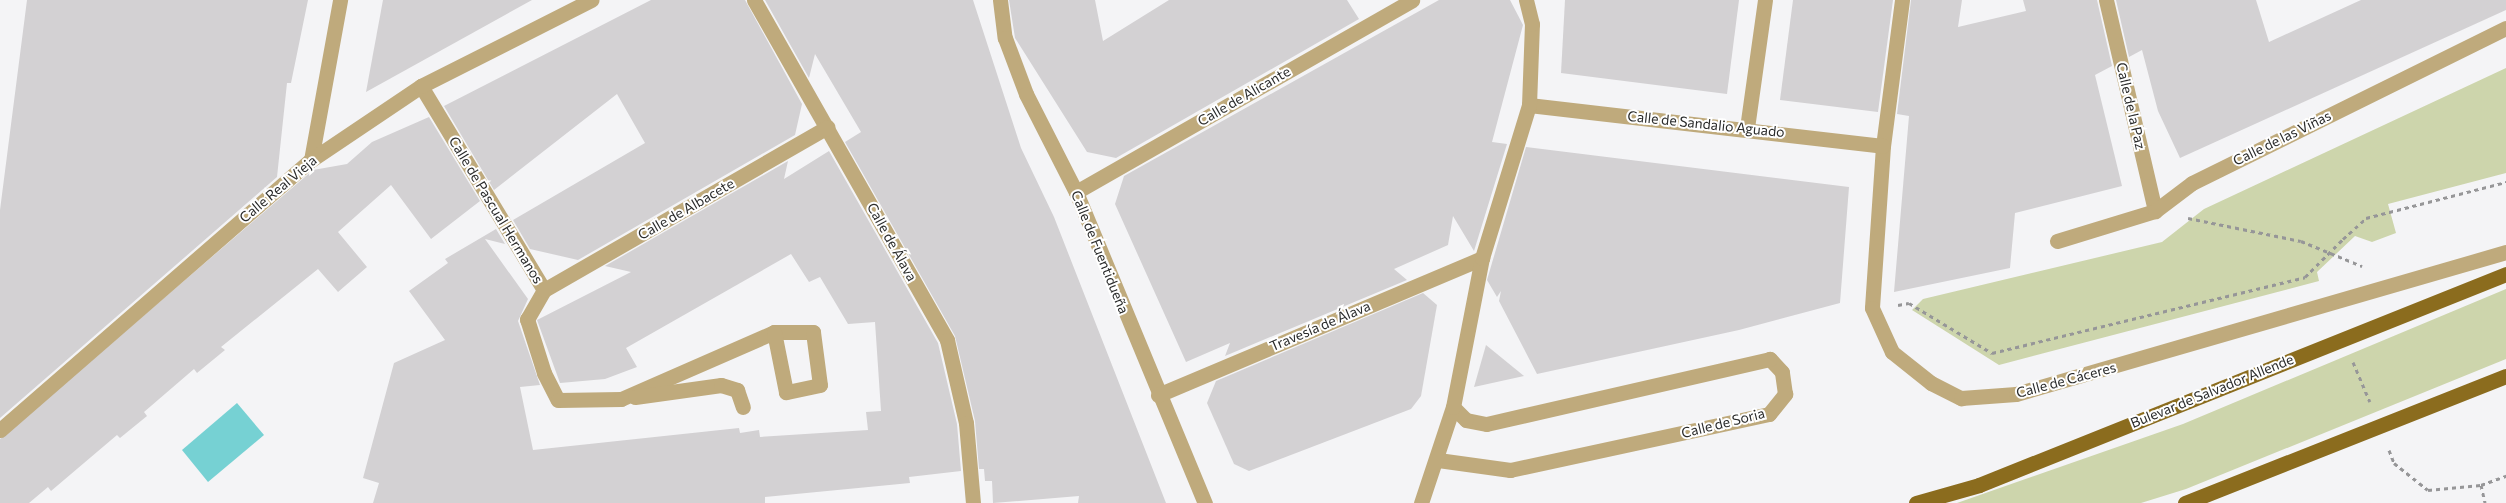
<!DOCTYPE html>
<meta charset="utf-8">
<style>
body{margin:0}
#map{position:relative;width:2506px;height:503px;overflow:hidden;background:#f4f4f6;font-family:Commissioner,sans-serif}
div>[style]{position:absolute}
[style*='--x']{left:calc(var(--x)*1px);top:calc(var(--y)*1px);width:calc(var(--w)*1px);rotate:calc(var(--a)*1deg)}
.green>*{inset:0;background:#cdd5ac}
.water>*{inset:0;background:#76d1d3}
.building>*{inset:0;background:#d3d1d3}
.path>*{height:3px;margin-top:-1.5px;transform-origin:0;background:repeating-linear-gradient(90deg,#969698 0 4px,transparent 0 8px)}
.minor>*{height:15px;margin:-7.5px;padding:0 7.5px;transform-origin:7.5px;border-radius:7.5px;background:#bfaa7c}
.major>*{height:15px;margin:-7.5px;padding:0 7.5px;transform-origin:7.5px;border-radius:7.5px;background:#8b6c1e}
.path-bridge>*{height:3px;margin-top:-1.5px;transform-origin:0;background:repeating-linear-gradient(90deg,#969698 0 4px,transparent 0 8px)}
span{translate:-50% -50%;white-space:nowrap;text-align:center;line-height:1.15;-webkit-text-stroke:4px #fff;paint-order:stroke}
.street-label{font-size:14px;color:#292a2a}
</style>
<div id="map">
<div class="green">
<i style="clip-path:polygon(2506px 68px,2506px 173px,2388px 204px,2396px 233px,2372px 242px,2355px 236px,2317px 272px,2319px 281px,1999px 365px,1912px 310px,1923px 299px,2162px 242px,2204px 209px)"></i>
<i style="clip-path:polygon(2506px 289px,2506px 359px,2186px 489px,2141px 503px,1957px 503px,2183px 424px)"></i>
</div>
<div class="water">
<i style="clip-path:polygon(237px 403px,264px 435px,208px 482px,182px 450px)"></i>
</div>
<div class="building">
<i style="clip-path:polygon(27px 0,308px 0,291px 83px,287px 83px,277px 177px,0 418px,0 210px)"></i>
<i style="clip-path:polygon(383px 0,532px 0,366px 92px)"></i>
<i style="clip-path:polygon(651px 0,745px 0,802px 104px,795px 135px,578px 260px,530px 249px,513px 220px,645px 143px,617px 94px,494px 190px,444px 106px)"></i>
<i style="clip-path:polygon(765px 0,973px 0,1021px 148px,1054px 217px,1166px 503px,1078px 503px,1079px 496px,993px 503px,992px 481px,985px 481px,984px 469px,979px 469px,975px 421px,955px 336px,845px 142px,861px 132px,815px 54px,809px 78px)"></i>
<i style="clip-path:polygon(1009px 0,1095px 0,1103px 41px,1169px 0,1347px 0,1359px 19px,1116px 158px,1087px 152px,1015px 38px)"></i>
<i style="clip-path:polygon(1439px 0,1510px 0,1523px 25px,1492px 142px,1507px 144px,1474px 251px,1453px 216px,1448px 245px,1394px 269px,1407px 280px,1225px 356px,1230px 343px,1186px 362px,1115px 204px,1124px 176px)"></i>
<i style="clip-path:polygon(1565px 0,1739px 0,1727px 94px,1561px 73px)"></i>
<i style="clip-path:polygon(1793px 0,1893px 0,1878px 112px,1780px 100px)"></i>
<i style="clip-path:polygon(1911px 0,1962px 0,1958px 27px,2026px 11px,2023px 0,2097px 0,2112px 66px,2095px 75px,2122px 186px,2015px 213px,2010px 268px,1894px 292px,1909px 116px,1897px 114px)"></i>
<i style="clip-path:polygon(2116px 0,2256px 0,2269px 42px,2361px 0,2506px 0,2506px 10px,2180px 158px,2158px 111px,2142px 50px,2129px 57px)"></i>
<i style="clip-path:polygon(429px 117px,480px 201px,431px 239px,391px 185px,338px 232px,367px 267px,338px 292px,318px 269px,221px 347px,225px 350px,197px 373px,194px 369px,144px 412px,147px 416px,120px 438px,117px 435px,51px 491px,48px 487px,29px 503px,0 503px,0 439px,313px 170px,347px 164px,372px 142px)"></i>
<i style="clip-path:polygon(1526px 147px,1849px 187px,1840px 303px,1739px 330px,1537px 374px,1499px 301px,1501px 291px,1497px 297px,1487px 280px)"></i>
<i style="clip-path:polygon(829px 151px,938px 343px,957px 424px,961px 471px,909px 477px,910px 483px,765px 497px,765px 503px,373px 503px,379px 483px,363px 478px,394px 363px,445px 340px,409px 291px,448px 263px,445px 259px,496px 229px,505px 244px,485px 239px,528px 299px,518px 321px,540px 385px,520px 387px,533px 450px,739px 428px,740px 433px,759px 430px,760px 437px,868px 430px,866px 412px,881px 411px,875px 322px,848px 324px,820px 277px,809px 282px,791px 254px,626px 348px,637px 367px,605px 379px,560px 383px,537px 320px,631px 272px,605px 266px,788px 161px,784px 179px)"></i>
<i style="clip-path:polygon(1423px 293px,1437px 305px,1421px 396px,1411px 409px,1249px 471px,1234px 464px,1207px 403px,1216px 381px)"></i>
<i style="clip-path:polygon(1486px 345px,1524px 376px,1474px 387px)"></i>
</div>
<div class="path">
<i style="--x:2188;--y:218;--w:115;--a:11.5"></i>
<i style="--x:2301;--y:241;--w:66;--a:22.3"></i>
<i style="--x:2343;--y:239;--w:31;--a:-42"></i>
<i style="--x:2366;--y:218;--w:145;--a:-14.4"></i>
<i style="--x:1898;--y:305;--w:11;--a:-10"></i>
<i style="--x:1909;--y:303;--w:97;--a:31.1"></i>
<i style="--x:1992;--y:353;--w:322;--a:-13.6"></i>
<i style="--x:2353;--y:362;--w:43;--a:67"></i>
<i style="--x:2389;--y:450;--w:14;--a:69"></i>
<i style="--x:2394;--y:463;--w:43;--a:38.5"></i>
<i style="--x:2428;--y:490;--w:53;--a:-5.4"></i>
<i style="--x:2481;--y:485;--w:27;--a:-20"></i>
<i style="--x:2481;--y:485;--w:18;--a:77"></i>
</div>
<div class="minor">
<i style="--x:754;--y:0;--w:391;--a:60.4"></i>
<i style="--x:947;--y:340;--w:85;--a:77.1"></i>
<i style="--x:966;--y:423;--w:80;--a:85"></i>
<i style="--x:1000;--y:0;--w:38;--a:83"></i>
<i style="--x:1005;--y:38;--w:60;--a:69.4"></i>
<i style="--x:1026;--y:94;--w:110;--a:63"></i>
<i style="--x:1076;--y:192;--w:337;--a:67.5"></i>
<i style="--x:1902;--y:0;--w:147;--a:97.4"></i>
<i style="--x:1883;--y:146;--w:162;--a:93.9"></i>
<i style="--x:1872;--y:308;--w:48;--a:65.6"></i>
<i style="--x:1892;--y:352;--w:50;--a:38.5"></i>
<i style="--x:1931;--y:383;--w:34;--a:27"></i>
<i style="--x:1961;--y:398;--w:55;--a:-4.2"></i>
<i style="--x:2016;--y:394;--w:510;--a:-16.16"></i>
<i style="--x:2106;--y:0;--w:217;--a:76.9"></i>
<i style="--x:421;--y:86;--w:238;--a:58.9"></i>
<i style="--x:1529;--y:105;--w:356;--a:6.6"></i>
<i style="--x:1747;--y:128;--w:129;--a:-82"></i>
<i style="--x:311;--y:160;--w:163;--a:-79.7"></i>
<i style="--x:1076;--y:192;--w:387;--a:-29.7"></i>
<i style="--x:2057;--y:241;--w:102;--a:-17"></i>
<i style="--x:2155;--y:211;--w:46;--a:-37.1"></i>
<i style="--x:2192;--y:183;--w:350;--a:-26.3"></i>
<i style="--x:544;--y:290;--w:34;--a:120"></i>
<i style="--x:527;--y:319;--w:57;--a:72.5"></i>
<i style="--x:544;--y:373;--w:30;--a:63"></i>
<i style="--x:558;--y:400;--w:63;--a:-0.9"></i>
<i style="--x:621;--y:399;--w:167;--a:-23.6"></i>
<i style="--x:774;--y:332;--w:39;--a:0"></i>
<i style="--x:813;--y:332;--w:53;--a:82.5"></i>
<i style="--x:820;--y:385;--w:35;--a:168"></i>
<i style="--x:786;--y:392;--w:61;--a:-101.3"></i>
<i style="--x:544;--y:290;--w:327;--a:-29.9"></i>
<i style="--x:1158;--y:395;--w:352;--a:-22.9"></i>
<i style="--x:635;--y:397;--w:87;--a:-7.9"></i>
<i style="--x:721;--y:385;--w:17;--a:17"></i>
<i style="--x:737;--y:390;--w:18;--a:71"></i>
<i style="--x:0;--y:430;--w:412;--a:-41"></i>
<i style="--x:311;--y:160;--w:133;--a:-33.9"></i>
<i style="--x:421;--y:86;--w:191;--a:-26.8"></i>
<i style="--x:1438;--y:460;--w:73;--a:7.9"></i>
<i style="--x:1510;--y:470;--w:265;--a:-12.2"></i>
<i style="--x:1769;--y:414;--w:26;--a:-51"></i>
<i style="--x:1785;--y:394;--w:22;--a:-98"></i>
<i style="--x:1782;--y:372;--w:18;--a:-133"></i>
<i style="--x:1770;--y:359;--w:291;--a:167.1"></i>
<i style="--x:1486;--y:424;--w:20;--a:-169"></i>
<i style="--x:1466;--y:420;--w:18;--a:-135"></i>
<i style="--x:1421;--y:503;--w:101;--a:-71.6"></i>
<i style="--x:1453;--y:407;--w:152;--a:-79"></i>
<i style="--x:1482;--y:258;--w:160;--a:-72.9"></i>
<i style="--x:1529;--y:105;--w:81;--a:-87.9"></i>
<i style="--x:1532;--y:24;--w:25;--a:-104"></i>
</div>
<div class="major">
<i style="--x:1916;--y:503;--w:66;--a:-15.9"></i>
<i style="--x:1979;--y:485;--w:568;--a:-21.82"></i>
<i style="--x:2185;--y:503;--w:345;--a:-21.6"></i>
</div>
<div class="path-bridge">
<i style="--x:2305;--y:277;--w:54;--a:-45"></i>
</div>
<div class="street-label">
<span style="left:1244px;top:96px;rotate:-30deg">Calle de Alicante</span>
<span style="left:2131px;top:106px;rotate:77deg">Calle de la Paz</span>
<span style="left:1706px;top:124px;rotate:6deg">Calle de Sandalio Aguado</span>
<span style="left:2282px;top:138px;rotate:-26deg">Calle de las Viñas</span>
<span style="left:278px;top:189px;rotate:-40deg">Calle Real Vieja</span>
<span style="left:686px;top:209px;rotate:-30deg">Calle de Albacete</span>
<span style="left:496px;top:210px;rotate:59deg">Calle de Pascual Hermanos</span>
<span style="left:892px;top:242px;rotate:61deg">Calle de Álava</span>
<span style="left:1100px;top:252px;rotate:68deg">Calle de Fuentidueña</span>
<span style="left:1320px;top:326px;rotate:-23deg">Travesía de Álava</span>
<span style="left:2066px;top:380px;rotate:-15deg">Calle de Cáceres</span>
<span style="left:2212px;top:391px;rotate:-22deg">Bulevar de Salvador Allende</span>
<span style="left:1723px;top:423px;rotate:-14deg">Calle de Soria</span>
</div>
</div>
